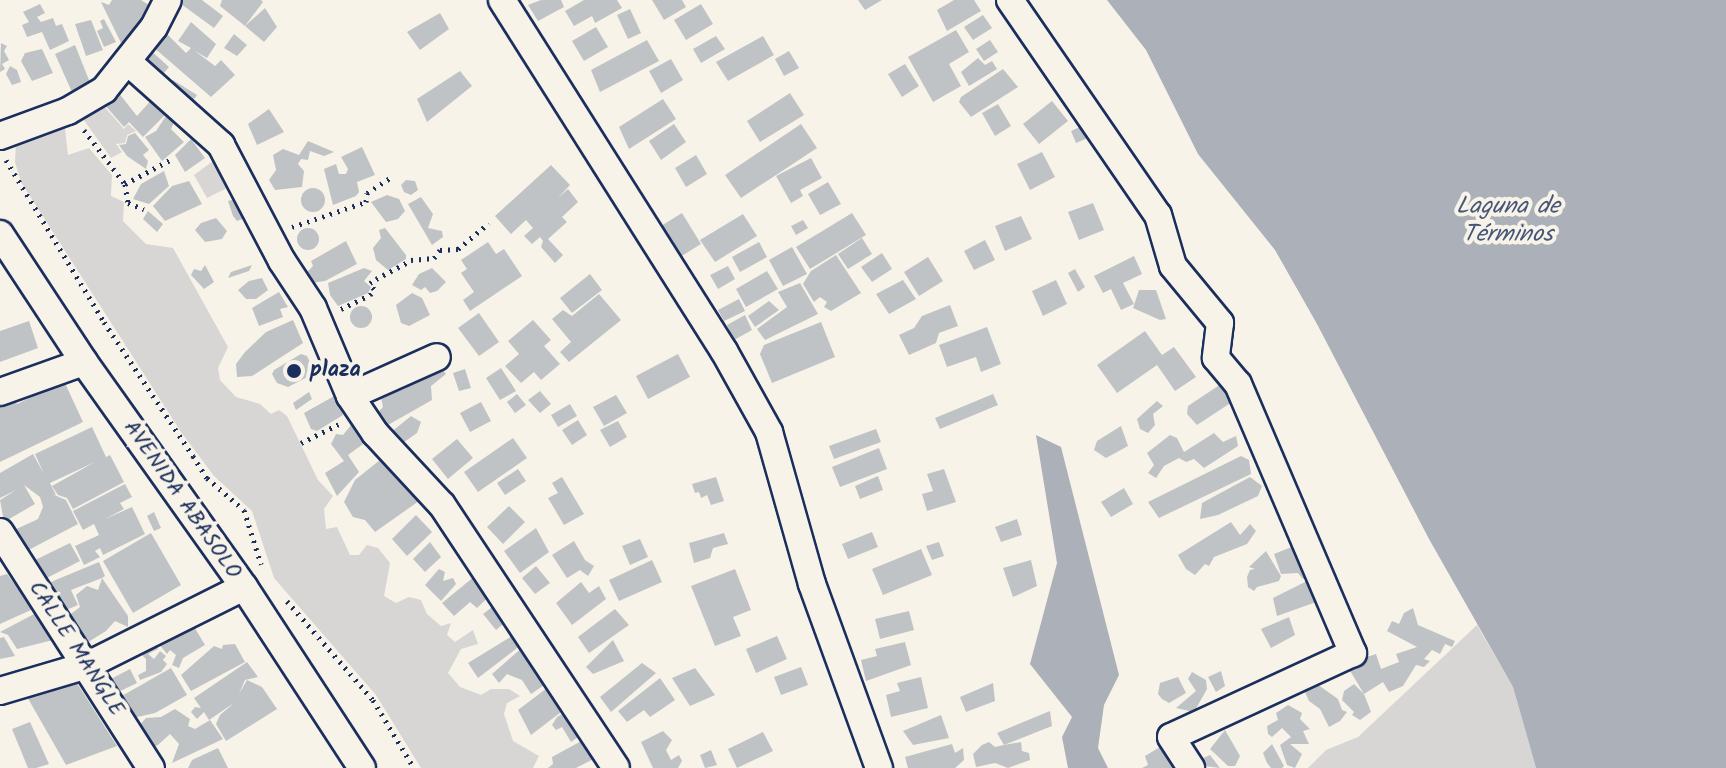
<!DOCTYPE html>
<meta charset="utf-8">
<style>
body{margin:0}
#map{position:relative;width:1726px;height:768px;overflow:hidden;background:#f7f3e8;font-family:Kalam,sans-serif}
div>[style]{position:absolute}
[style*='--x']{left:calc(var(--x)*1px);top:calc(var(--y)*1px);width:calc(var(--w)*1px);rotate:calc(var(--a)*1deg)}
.green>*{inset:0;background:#d7d6d4}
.water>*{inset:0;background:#acb0b9}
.building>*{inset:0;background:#c0c3c5}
.round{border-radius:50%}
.path>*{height:5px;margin-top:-2.5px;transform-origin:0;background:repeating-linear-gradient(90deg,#1b2f5e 0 2px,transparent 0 8px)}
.roads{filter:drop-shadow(2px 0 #1b2f5e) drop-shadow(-2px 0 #1b2f5e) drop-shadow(0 2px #1b2f5e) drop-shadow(0 -2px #1b2f5e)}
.minor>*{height:26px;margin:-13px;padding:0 13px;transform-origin:13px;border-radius:13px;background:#f7f3e8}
.dots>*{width:22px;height:22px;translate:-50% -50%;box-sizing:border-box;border:4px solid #f7f3e8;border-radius:50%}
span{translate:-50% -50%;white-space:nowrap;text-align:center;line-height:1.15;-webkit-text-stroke:8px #f7f3e8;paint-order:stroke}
.poi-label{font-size:22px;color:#1b2f5e;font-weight:700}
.left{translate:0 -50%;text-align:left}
.street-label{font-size:22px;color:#1b2f5e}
.water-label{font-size:24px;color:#465679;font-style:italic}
</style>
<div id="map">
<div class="green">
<i style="clip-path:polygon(101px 103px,124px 129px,128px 124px,136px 131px,127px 135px,125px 143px,116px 144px,122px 152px,111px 158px,81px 116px)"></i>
<i style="clip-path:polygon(64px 119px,68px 155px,89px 148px,112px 175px,111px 196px,124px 202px,123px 221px,146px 244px,173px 248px,228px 347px,218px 368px,220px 380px,236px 397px,260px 404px,271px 414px,279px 410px,287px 416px,318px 480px,333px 496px,324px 509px,326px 529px,337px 527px,350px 555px,359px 555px,367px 545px,378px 548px,390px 563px,384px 596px,396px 603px,409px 597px,421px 600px,427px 614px,441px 626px,451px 623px,447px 635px,455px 642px,473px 630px,478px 644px,461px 649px,448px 673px,460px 687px,481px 695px,491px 689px,509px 689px,520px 696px,507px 703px,504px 714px,513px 741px,539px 756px,533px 768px,421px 768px,376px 695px,274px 578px,252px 511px,214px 476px,181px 432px,21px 182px,15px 162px,16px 142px)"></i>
<i style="clip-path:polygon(217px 158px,235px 184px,207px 198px,194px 175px)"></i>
<i style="clip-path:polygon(1477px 625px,1513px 687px,1536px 768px,1308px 768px,1326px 750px,1358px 737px)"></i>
</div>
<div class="water">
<i style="clip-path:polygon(1107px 0,1726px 0,1726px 768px,1536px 768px,1513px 687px,1429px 539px,1317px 324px,1275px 250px,1198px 154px,1146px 50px)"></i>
<i style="clip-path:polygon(1036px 435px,1061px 447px,1119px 675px,1104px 705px,1098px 748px,1108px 768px,1068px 768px,1062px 737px,1072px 717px,1030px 664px,1057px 563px)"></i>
</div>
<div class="building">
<i style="clip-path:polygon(112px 0,141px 0,149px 5px,138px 23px,146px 27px,123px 47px,101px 2px,109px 5px)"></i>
<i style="clip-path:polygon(183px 0,202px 0,223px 16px,214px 28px,181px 4px)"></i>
<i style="clip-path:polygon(222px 0,261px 0,263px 2px,245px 26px,220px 6px)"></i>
<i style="clip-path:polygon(541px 0,561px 0,564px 7px,538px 21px,528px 5px)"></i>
<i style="clip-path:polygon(584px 0,617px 0,622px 8px,595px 23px,592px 16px,574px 26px,565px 11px)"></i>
<i style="clip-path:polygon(652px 0,682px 0,686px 7px,664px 20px)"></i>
<i style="clip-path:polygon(858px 0,882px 0,865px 10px)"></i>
<i style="clip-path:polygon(954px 0,974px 0,981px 11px,947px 31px,937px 10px)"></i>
<i style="clip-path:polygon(40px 4px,45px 13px,37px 17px,41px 22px,53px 18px,56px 26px,62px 24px,69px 41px,50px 50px,42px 32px,27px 37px,22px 25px,29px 22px,23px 12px)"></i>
<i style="clip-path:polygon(701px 4px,713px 24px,686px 40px,674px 20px)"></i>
<i style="clip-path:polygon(265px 8px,277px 27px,264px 42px,245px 26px)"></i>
<i style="clip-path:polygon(630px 9px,641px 33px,628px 39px,617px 15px)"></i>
<i style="clip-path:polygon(440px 13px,449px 29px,420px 50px,407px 32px)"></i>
<i style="clip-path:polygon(983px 15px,992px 28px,973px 40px,964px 27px)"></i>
<i style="clip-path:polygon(104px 19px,116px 42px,104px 47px,97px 31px,103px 28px,100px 21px)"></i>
<i style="clip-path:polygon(91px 20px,103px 50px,86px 56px,75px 24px)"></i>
<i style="clip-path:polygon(191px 22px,216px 44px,207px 58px,195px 51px,215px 66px,221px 60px,235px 75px,211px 97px,152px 46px,165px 32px,186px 53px,191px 48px,178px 41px)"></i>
<i style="clip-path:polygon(596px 27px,608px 47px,584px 61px,572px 41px)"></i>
<i style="clip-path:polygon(956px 30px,969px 52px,949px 64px,961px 86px,933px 102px,908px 57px)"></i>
<i style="clip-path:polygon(234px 34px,247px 45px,237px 56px,224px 48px)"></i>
<i style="clip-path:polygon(716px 36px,725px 49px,701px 63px,693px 49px)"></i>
<i style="clip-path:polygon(763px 36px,774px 55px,728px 81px,716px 62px)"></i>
<i style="clip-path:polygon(647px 40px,659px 61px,600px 92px,591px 70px)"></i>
<i style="clip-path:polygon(990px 40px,998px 52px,984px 61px,976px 49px)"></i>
<i style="clip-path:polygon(1px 43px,7px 46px,4px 51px,9px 60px,2px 64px,5px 69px,0 72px)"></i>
<i style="clip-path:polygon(75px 45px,91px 85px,72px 92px,55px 54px)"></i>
<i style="clip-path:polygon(42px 49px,53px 73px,32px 81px,21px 61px,25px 53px)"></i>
<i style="clip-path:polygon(149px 49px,169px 67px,158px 80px,138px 64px)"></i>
<i style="clip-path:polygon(789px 51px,799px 68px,784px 76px,775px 59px)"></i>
<i style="clip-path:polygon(978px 58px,985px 65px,992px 61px,997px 69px,969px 86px,961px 72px)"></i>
<i style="clip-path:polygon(671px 59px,683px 80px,661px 93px,649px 71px)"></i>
<i style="clip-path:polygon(905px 64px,919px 86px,902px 97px,888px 74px)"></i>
<i style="clip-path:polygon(10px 66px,17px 70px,21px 82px,12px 85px,6px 74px)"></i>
<i style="clip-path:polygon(1003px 69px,1018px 87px,971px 117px,959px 102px,961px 97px)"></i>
<i style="clip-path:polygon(460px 71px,472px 86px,427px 122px,417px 99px)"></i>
<i style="clip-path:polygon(173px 80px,197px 95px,192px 102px,169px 90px)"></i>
<i style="clip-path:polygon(118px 92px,137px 116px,154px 97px,169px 111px,143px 137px,129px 122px,124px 127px,104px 104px)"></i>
<i style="clip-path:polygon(790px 93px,804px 115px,760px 142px,747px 121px)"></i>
<i style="clip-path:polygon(663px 99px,676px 119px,629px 149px,619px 127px)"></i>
<i style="clip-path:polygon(1052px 101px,1068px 121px,1039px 144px,1023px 124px)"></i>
<i style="clip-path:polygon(998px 104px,1011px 126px,995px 136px,982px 113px)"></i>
<i style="clip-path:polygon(269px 109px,284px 132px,257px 145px,248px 124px)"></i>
<i style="clip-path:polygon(166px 116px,175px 120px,171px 129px,184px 142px,162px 161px,145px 137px,156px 131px)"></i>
<i style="clip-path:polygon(674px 124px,686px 142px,661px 160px,649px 141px)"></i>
<i style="clip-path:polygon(801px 124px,817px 148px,741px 198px,725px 175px)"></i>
<i style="clip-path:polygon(1082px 126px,1088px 138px,1076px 143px,1071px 131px)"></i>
<i style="clip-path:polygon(135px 133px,149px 150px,143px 155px,148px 161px,146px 169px,127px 156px,119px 145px,126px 144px,128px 136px)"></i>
<i style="clip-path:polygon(191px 139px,205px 158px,185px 172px,175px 155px)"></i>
<i style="clip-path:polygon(308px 141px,334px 152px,324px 156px,310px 151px,308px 160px,301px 159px,298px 164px,304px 171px,302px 187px,275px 190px,269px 180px,276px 170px,273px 155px,283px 149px,299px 155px)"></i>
<i style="clip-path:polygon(362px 147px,375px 175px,357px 182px,359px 192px,356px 196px,333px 205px,324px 169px,336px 164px,339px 174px,346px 174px,348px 169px,341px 157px)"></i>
<i style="clip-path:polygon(1042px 152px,1055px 177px,1030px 190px,1017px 164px)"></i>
<i style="clip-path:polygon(696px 155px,707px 174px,686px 187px,675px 168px)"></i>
<i style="clip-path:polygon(811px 158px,822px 178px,800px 190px,803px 196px,791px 203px,776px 176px)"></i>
<i style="clip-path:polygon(551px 165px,570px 185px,558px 198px,568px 189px,578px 202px,562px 217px,567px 222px,548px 239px,563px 255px,555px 263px,541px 247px,543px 241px,540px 237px,532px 244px,524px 236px,533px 228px,526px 220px,511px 234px,495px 216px)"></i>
<i style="clip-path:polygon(164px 171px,169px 186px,149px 204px,133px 199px,141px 184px)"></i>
<i style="clip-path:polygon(406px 180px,415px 181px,418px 190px,411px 195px,404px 192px,401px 185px)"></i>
<i style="clip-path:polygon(189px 181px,202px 204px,165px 221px,153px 206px,172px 186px)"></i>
<i style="clip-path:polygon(828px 182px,841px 204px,820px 215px,808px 194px)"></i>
<i class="round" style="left:301px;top:188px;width:24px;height:24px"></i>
<i style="clip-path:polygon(387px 195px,399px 199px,405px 211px,398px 219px,386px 222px,371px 202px)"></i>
<i style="clip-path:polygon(421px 197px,433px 214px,428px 228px,442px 231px,443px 237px,432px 245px,408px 204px)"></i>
<i style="clip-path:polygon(236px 199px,248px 217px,237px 221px,233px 216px,228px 201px)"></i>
<i style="clip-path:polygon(1093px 203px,1104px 230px,1079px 240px,1068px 212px)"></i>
<i style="clip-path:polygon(148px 211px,163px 224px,157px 232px,143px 219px)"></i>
<i style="clip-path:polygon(682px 213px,701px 244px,672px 262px,653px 231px)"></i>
<i style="clip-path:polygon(852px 213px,866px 235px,810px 269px,796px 247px)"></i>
<i style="clip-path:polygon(743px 214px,757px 236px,715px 262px,700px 240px)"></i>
<i style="clip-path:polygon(1021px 216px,1032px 239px,1005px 251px,995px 226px)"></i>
<i style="clip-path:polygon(216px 218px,227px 231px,222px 239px,205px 242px,195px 230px,201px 223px)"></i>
<i style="clip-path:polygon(803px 220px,808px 228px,796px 235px,791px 226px)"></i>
<i style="clip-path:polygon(385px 228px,406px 255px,406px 259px,388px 270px,376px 260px,373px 248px,381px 238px,379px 230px)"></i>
<i class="round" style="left:297px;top:228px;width:22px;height:22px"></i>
<i style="clip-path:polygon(862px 238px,872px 254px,848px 269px,838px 254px)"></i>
<i style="clip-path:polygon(985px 240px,995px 260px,974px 270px,964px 251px)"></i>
<i style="clip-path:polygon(346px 241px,357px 264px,325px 281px,310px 283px,304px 275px,313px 266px,311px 261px)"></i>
<i style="clip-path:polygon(488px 242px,496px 254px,504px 249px,522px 276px,470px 311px,463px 300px,474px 292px,461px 273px,467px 269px,461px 260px)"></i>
<i style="clip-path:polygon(759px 242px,767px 257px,740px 272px,732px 257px)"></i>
<i style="clip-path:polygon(792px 247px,807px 274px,783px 286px,769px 260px)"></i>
<i style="clip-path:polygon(882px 253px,892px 269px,872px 282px,861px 267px)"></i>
<i style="clip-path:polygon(836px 255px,861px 293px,831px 311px,824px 307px,827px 302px,820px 297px,814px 302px,803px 284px,811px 271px)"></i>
<i style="clip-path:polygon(1134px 256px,1142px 274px,1123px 283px,1134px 304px,1121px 310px,1111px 289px,1103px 293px,1094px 276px)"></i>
<i style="clip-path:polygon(928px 257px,943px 281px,919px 296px,904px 272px)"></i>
<i style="clip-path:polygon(205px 265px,214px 282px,204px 289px,191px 275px,194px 269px,201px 271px)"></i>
<i style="clip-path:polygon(252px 265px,249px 271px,228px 278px,231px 272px)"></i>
<i style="clip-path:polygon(728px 266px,735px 279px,718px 289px,710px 275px)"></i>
<i style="clip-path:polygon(364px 268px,372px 271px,364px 281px,371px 287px,368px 293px,338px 306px,330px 295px,328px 283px)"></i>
<i style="clip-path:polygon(432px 268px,446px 282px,437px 291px,430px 293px,425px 287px,421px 290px,412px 285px,419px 274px)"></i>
<i style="clip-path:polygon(1075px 269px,1085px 287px,1078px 292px,1068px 273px)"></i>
<i style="clip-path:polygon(767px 271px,778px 289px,746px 307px,736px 289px)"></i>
<i style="clip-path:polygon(590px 274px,602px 290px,572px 313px,560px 298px)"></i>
<i style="clip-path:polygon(262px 278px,268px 290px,256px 299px,246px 299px,238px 290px,249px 281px)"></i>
<i style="clip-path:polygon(903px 280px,916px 299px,889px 314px,876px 294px)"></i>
<i style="clip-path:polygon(1056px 280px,1067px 304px,1043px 316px,1032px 291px)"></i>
<i style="clip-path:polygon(800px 283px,818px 314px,765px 340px,757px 329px,787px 307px,778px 292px)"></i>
<i style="clip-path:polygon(1139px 290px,1156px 290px,1166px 319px,1160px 320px,1133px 308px)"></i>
<i style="clip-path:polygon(279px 292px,288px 307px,280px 309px,283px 317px,259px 326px,252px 308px)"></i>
<i style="clip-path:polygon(412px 293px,422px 298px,430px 315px,409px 326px,401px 323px,396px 305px)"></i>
<i style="clip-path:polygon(599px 294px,621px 320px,569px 362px,560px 352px,571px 342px,552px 319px,563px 310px,572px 316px)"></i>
<i style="clip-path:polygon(739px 299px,745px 311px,724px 321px,718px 310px)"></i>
<i style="clip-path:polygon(769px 301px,779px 310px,755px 327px,748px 316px)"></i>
<i style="clip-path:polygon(950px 305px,958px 326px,939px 333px,936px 343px,909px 355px,899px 335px,914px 328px,922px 316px)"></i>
<i class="round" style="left:350px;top:306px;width:22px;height:22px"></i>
<i style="clip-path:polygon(479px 313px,499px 342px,479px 356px,458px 328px)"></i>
<i style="clip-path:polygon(745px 315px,752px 330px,734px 340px,727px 325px)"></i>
<i style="clip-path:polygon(293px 320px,303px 343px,252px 376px,237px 377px,236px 364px,245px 352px,266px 332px)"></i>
<i style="clip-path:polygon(533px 320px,551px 340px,544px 346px,560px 364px,541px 380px,534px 372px,521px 383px,505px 366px,519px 354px,508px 341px)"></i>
<i style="clip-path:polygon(29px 321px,38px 348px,0 362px,0 331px)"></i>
<i style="clip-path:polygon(821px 322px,835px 357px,772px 383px,760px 354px,764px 345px)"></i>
<i style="clip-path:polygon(987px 327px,1001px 364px,981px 372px,976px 357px,947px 367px,939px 345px)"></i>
<i style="clip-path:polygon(1145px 331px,1162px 355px,1174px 347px,1196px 377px,1175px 391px,1157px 365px,1117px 393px,1097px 365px)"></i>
<i style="clip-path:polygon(301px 354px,307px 356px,315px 373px,288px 387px,277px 383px,272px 374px,274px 370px)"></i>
<i style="clip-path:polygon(678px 354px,690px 377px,648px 399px,636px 376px)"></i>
<i style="clip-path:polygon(440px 357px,439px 365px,446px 374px,431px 386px,432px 400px,388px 425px,390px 433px,411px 416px,421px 422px,417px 433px,400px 445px,378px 420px,376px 414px,383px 407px,381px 397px,372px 398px,366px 393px,366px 386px,389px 376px,396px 390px,402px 390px,420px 380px,424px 372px,419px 367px)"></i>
<i style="clip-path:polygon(501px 368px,516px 391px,500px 400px,486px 378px)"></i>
<i style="clip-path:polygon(465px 369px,471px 388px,459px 391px,453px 373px)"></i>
<i style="clip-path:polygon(64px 381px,83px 422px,0 462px,0 399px,11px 393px,17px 404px)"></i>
<i style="clip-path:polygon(1218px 386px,1235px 392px,1235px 400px,1197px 425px,1187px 414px,1188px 406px)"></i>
<i style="clip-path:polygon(540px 391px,551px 404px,540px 413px,528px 400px)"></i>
<i style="clip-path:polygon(309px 392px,312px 399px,296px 410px,293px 403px)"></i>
<i style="clip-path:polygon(517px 394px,526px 405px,515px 413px,507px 402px)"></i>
<i style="clip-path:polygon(993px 394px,998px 405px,940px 429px,935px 418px)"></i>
<i style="clip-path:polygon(336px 395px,343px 415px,317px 431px,311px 429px,304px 413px)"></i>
<i style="clip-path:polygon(616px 395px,627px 413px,604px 426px,593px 407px)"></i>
<i style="clip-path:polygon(1157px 401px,1163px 406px,1153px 414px,1155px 425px,1148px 433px,1140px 429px,1137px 419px)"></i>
<i style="clip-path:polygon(481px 402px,491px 421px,470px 432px,460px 413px)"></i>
<i style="clip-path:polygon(570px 404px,577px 416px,558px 427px,551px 415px)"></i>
<i style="clip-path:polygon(578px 420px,587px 435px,572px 445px,562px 430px)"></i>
<i style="clip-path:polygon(618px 421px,627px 437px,610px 447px,600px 430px)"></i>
<i style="clip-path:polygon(351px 425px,356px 426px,366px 442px,348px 455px,359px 472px,337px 496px,325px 473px,344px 461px,331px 444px,336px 434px,343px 435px)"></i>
<i style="clip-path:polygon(1121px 426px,1128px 446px,1106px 458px,1094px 450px,1097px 441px)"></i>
<i style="clip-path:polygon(92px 427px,106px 457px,110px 455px,124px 482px,73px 509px,67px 498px,58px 495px,52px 486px,95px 462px,50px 483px,56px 495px,52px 494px,66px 500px,78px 524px,21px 554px,10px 532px,38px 519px,43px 507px,40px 497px,24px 485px,35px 504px,4px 522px,0 500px,16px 490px,0 498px,0 473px,33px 454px,44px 474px,35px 454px)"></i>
<i style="clip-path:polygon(876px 429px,881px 442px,834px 459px,829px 446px)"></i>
<i style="clip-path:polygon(1214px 433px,1223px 442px,1236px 436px,1238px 446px,1204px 468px,1194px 459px,1186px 462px,1179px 458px,1164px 466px,1156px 478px,1148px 473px,1154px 465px,1147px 453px,1170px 435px,1177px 438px,1184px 452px)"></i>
<i style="clip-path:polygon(513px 438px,527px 458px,478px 492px,464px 472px)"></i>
<i style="clip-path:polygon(457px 439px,473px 458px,448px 479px,432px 459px)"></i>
<i style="clip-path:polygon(879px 448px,887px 469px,840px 487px,832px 467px)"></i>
<i style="clip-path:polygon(385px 456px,419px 501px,375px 532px,365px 520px,353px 517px,344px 502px,355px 480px)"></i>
<i style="clip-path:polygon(1241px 456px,1249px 460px,1251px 474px,1159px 518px,1148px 502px)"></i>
<i style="clip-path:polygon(518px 469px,526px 481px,505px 495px,497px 483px)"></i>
<i style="clip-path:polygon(944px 469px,956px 502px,927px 511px,922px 494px,933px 491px,927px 474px)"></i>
<i style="clip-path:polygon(878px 476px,883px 490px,860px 499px,855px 486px)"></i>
<i style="clip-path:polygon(562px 477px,584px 514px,564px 525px,548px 498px,558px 493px,552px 483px)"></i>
<i style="clip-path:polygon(716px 477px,724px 501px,711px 505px,707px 495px,701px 498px,699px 492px,695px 493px,692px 484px)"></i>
<i style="clip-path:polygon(1250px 477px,1262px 486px,1258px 496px,1218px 515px,1200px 519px,1202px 503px)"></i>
<i style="clip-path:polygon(125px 484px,132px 497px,120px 503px,124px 509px,105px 519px,132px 507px,145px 534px,103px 555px,100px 548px,95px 551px,100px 557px,84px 565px,75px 546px,99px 535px,94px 524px,83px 530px,73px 511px)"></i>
<i style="clip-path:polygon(1124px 488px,1133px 504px,1111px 517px,1101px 502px)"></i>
<i style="clip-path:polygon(509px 506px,525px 522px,503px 544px,487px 527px)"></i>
<i style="clip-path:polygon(154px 512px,161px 528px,154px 531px,147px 516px)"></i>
<i style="clip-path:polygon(416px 515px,432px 532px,407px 556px,392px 539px)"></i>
<i style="clip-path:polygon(1017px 519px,1022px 535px,1001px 542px,995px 527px)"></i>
<i style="clip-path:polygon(1231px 522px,1240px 535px,1250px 524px,1256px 531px,1247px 544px,1214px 557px,1209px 566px,1205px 564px,1195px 575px,1186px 569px,1178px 555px)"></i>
<i style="clip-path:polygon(536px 528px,549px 552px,520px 573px,504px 551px)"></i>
<i style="clip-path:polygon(872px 532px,878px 547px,848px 559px,842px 544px)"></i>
<i style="clip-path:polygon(151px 533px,181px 585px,133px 613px,103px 561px)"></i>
<i style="clip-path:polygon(724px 533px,728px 544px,713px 548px,710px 558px,694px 563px,689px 543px)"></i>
<i style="clip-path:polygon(640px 539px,648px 557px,630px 565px,622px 546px)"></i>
<i style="clip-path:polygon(574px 541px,585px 560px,594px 566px,588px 576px,580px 570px,567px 578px,552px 555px)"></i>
<i style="clip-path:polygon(430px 542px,441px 557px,425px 572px,413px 559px)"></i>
<i style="clip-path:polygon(939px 542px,944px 556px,932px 560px,926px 546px)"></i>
<i style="clip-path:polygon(1304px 542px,1314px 576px,1303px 579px,1298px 573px,1281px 574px,1274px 554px)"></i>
<i style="clip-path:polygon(70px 543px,80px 561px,37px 583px,27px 564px)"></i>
<i style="clip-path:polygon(921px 549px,932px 575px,883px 595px,872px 569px)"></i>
<i style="clip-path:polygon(1266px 551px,1281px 576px,1279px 581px,1257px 587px,1254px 591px,1248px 587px,1247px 577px,1250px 570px,1255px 569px,1249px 567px)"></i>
<i style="clip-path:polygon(652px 560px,662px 582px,619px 601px,609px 580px)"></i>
<i style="clip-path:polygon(1031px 560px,1037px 586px,1013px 597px,1003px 568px)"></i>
<i style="clip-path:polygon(99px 562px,105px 576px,102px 578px,128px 616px,128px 627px,115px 621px,106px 631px,85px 644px,64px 619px,80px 607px,76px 595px,87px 586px,98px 590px,102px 578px,71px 590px,78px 605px,59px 613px,46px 584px)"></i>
<i style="clip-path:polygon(536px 566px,550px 583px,535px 594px,522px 578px)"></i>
<i style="clip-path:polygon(439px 569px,445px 572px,443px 581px,453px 578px,456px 584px,441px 601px,425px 585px)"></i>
<i style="clip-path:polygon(735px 569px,751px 610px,733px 617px,741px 636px,715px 646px,691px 586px)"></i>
<i style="clip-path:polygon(481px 571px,496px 590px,477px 608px,470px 602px,454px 616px,442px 603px)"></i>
<i style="clip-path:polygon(7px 574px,33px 609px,0 624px,0 576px)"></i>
<i style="clip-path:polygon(1313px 578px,1319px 601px,1277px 616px,1273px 598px)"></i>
<i style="clip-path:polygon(581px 582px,589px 593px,599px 586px,606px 599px,572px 625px,556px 603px)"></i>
<i style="clip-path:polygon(504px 598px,507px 621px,496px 630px,483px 614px)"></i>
<i style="clip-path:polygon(1413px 608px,1418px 625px,1455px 641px,1452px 647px,1445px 644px,1440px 654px,1432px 650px,1424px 659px,1430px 661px,1424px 667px,1416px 665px,1403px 686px,1389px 692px,1383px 682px,1364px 694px,1346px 664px,1376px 654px,1381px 669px,1399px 662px,1396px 654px,1417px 647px,1387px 631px,1392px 621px,1399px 624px,1404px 613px)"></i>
<i style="clip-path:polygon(615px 609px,629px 625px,589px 653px,578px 637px)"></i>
<i style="clip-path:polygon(909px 611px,914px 630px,880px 639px,875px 619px)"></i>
<i style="clip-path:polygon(38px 612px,53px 640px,17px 649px,8px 635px,0 632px)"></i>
<i style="clip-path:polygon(1289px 617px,1295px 635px,1271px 648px,1261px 629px)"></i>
<i style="clip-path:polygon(193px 625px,205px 645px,183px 658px,179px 668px,172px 665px,176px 655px,170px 650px,167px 654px,154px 638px)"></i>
<i style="clip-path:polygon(530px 625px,533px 636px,478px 678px,468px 663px)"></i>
<i style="clip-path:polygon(538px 634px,562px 673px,531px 694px,522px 680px,507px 674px,499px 683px,492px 674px)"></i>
<i style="clip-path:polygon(777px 636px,787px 659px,756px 673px,746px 649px)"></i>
<i style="clip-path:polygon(4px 637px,15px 656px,0 659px,0 638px)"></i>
<i style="clip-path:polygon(613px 640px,624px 661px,593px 674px,586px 667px)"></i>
<i style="clip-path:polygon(155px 642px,158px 649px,148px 654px,154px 659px,160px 651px,166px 656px,163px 660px,167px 664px,161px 672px,140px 680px,138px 675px,146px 671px,146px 659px,137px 650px)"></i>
<i style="clip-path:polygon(905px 642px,911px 665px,866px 681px,861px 660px,877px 656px,875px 649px)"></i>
<i style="clip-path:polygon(235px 644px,245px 662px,191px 691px,181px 675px,214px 646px,222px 649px,223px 645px)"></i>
<i style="clip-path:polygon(247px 662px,258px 677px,245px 680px,239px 694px,247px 680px,262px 687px,277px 709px,226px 741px,216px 724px,220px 715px,234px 703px,209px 720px,204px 712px,197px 719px,191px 712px,195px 707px,201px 708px,194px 698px)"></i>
<i style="clip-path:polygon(642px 663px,656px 673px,611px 712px,600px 697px)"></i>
<i style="clip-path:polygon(801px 667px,808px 685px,781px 695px,774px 677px)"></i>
<i style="clip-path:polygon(171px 668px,187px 695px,155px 713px,133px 718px,120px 697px)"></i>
<i style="clip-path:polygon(695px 668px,715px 695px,690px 706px,672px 678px)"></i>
<i style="clip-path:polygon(130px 669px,137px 683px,114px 694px,107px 681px)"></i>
<i style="clip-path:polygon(1221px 671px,1225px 686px,1216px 692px,1208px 677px)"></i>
<i style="clip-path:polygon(1192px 672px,1206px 680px,1207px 689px,1194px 712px,1176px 708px,1196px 691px,1188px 679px)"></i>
<i style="clip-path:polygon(921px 677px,928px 708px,891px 717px,886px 695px,900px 691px,897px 683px)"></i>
<i style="clip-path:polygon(1178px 677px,1186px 693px,1169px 703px,1162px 699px,1158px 694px,1160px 683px)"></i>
<i style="clip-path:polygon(660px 678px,675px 700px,650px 717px,644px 710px,627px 722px,618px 711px)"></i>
<i style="clip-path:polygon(75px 680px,117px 746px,66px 765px,26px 695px)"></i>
<i style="clip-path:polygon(1314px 682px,1338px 699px,1342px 710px,1347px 712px,1340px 721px,1329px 727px,1320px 709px,1309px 701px,1304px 690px)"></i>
<i style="clip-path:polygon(993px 683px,995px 701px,966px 712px,960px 697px)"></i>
<i style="clip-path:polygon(570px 684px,578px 699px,531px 735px,518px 710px,547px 688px,553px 696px)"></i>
<i style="clip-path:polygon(1354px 684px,1364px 694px,1371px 712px,1360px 720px,1352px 715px,1354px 712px,1342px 700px,1344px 691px)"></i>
<i style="clip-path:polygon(577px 705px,591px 728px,571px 742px,562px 727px,556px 730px,552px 725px,557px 717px)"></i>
<i style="clip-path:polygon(1288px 705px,1302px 713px,1300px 719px,1310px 729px,1303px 731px,1309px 744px,1290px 744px,1302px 754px,1295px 768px,1287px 765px,1280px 745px,1291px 737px,1282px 728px,1272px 737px,1268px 734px,1267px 726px,1278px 720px,1276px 713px)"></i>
<i style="clip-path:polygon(175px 709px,190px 719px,188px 726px,195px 729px,210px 720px,223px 739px,172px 763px,179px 744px,170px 734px,158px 745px,143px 751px,137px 728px,146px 718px,161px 717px)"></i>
<i style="clip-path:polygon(1050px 711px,1052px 726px,1004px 745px,1021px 742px,1022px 751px,1029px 753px,1030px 760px,1008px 768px,995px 763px,976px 767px,973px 754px,982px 745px,989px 742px,995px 747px,1004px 745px,997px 733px)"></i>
<i style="clip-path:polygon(941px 715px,949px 738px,913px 745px,903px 731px)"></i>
<i style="clip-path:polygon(30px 722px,49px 764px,36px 768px,28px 768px,12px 729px)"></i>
<i style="clip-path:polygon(1225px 730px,1240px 756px,1235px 766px,1228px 766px,1210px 749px)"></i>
<i style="clip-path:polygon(663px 731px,672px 740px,666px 750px,671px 760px,679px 755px,682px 761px,678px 768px,653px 768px,641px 742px)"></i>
<i style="clip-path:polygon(763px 732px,773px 751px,737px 768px,728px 749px)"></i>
<i style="clip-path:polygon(596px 733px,605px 753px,576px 768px,548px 768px,553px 764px,552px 757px)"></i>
<i style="clip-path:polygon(952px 744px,955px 753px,963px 748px,964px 760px,955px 768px,908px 768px,905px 757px)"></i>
<i style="clip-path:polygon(1165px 744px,1179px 768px,1142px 768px,1148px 765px,1145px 756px)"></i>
<i style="clip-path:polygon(1272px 744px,1284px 766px,1282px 768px,1271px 768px,1267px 763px,1263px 753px)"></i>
<i style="clip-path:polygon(218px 748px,228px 768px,188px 768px,192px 760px)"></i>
<i style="clip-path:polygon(711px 750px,717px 765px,705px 768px,700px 755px)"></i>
<i style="clip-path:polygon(1210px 755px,1220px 768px,1197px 765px,1201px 759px)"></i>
</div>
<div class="path">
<i style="--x:84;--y:130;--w:68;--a:52.8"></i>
<i style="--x:125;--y:184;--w:51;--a:-28.1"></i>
<i style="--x:6;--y:160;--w:189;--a:58.8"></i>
<i style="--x:104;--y:322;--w:161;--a:56.4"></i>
<i style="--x:193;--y:456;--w:26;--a:58"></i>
<i style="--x:207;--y:478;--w:49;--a:40.9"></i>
<i style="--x:244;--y:510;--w:57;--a:72.5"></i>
<i style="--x:125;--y:184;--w:19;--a:81"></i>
<i style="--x:128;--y:203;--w:17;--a:21"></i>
<i style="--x:292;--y:227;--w:78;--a:-18.7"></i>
<i style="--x:366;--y:202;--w:9;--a:-84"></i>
<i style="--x:367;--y:193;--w:30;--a:-33"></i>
<i style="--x:341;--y:309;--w:32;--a:-26"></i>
<i style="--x:370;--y:295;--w:7;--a:-56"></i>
<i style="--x:374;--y:289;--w:7;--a:-124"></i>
<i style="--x:370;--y:283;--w:7;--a:-34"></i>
<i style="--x:376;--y:279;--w:40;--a:-28"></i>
<i style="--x:411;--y:260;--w:23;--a:-5"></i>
<i style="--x:434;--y:258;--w:10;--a:-53"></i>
<i style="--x:440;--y:250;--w:18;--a:-3"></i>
<i style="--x:458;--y:249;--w:40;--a:-40"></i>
<i style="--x:301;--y:443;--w:42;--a:-26.6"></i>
<i style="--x:287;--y:601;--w:131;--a:49"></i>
<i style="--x:373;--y:700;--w:79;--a:58.9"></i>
</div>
<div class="roads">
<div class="minor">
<i style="--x:502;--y:0;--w:415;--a:57.7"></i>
<i style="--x:724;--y:351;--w:93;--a:60.9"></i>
<i style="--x:769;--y:432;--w:158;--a:74.2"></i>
<i style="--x:812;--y:584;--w:196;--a:70"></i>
<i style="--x:1010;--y:0;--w:261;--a:55.5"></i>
<i style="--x:1158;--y:215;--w:53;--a:73.6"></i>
<i style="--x:1173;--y:266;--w:74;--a:50.5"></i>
<i style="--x:1220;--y:323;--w:35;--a:97"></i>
<i style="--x:1216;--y:358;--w:34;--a:50"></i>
<i style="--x:1238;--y:384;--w:293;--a:66.9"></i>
<i style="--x:1353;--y:653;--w:200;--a:155.2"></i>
<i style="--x:1171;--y:737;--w:37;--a:57"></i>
<i style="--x:128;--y:62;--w:125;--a:41.7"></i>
<i style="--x:221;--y:145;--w:131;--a:62.3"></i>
<i style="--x:282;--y:261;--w:56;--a:56.6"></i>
<i style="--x:313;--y:308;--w:95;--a:67.2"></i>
<i style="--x:350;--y:396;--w:45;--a:56"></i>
<i style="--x:375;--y:433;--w:98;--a:47.1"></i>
<i style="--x:442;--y:505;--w:315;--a:56.5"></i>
<i style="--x:0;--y:136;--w:72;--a:-20.2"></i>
<i style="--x:68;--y:111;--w:42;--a:-30.3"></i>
<i style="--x:104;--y:90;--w:80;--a:-51.6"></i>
<i style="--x:154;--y:27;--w:30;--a:-63"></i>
<i style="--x:0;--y:234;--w:153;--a:56.7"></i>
<i style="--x:84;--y:362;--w:276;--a:54.6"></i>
<i style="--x:244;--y:587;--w:216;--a:56.9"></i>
<i style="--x:0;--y:392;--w:89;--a:-19.7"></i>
<i style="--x:350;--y:396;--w:95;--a:-24.1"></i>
<i style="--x:0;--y:532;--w:280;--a:57.4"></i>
<i style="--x:0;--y:691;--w:92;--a:-16.5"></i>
<i style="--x:88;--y:665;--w:174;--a:-26.6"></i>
</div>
</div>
<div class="dots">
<i style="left:294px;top:371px;background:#1b2f5e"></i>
</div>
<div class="poi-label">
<span class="left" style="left:310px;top:371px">plaza</span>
</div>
<div class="street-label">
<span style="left:182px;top:500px;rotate:55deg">AVENIDA ABASOLO</span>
<span style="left:76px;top:649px;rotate:57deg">CALLE MANGLE</span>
</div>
<div class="water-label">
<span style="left:1508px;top:221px">Laguna de<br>Términos</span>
</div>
</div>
